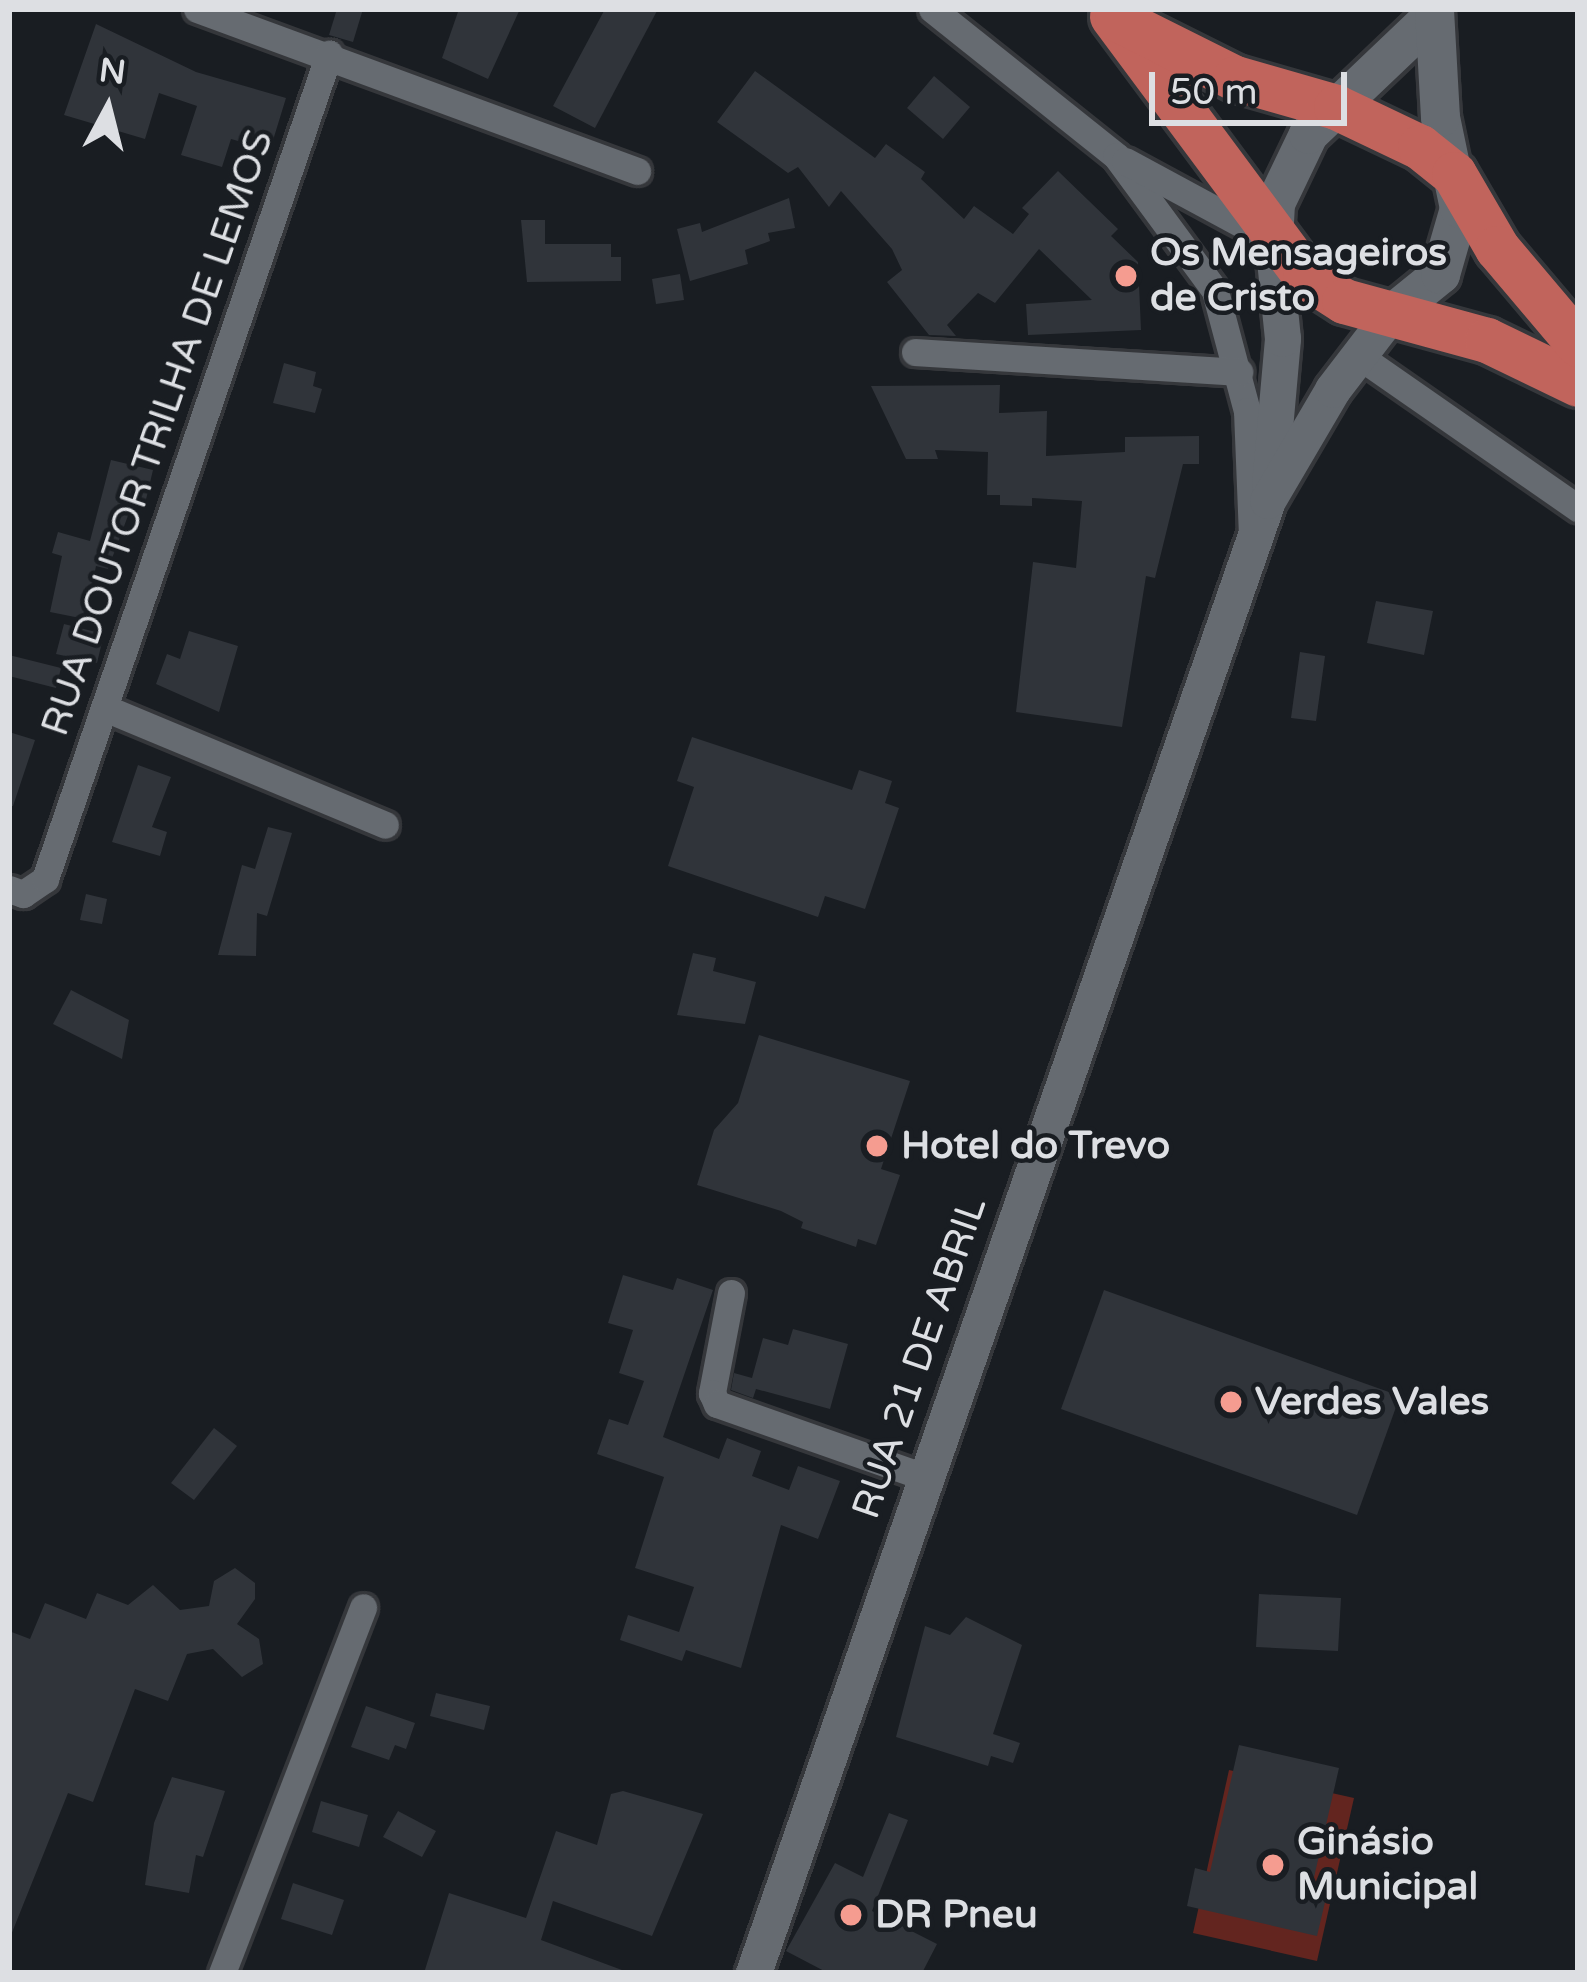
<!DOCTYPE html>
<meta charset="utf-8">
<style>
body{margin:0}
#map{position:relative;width:1587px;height:1982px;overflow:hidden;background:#191d22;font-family:"Varela Round",sans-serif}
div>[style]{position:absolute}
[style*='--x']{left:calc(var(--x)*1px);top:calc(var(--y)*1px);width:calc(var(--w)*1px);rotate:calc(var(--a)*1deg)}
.green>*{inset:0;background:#63251f}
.building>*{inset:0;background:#30343a}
.roads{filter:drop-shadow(3px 0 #35373b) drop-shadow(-3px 0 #35373b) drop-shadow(0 3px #35373b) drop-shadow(0 -3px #35373b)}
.minor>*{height:27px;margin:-13.5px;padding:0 13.5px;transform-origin:13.5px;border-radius:13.5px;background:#666b71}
.tertiary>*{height:36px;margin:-18px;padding:0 18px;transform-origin:18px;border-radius:18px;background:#666b71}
.secondary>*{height:39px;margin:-19.5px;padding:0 19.5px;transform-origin:19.5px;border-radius:19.5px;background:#666b71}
.trunk>*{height:45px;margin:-22.5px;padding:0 22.5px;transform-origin:22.5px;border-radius:22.5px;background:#c1645c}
.dots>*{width:33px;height:33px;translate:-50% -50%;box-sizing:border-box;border:6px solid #191d22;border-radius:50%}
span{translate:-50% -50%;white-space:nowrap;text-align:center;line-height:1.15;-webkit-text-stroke:9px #191d22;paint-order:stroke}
.poi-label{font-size:39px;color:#dddfe3;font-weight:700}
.left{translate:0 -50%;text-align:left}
.street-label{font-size:39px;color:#dddfe3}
.frame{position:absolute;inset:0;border:12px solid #dddfe3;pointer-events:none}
.north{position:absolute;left:48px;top:48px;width:120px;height:120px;-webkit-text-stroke:9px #191d22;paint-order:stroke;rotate:7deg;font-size:33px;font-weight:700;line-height:48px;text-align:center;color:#dddfe3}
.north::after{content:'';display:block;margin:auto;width:42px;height:54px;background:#dddfe3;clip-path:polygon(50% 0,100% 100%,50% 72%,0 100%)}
.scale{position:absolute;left:1149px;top:72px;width:198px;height:54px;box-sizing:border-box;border:6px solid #dddfe3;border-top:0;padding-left:15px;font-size:36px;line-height:42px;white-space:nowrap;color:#dddfe3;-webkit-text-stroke:9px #191d22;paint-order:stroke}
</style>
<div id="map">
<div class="green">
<i style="clip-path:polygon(1229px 1770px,1354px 1798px,1317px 1961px,1193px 1933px)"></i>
</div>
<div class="building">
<i style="clip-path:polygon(337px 9px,363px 9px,353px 42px,329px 35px)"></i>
<i style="clip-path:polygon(459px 9px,520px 9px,488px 79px,442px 58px)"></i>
<i style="clip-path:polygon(605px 9px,658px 9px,595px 128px,553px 106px)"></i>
<i style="clip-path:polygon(96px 24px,196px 72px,286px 98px,270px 150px,231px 139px,222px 167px,181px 155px,197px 106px,159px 93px,145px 139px,64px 115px)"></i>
<i style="clip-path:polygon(755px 71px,875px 158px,886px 144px,925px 172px,921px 179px,964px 219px,974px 206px,1013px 234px,1029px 214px,1022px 208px,1058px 171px,1118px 229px,1111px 236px,1138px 262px,1141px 330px,1028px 335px,1026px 304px,1092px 300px,1039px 249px,995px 303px,978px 293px,947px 325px,956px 336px,929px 335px,887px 282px,902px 270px,892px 249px,841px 191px,829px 207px,798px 167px,788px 173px,717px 122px)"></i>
<i style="clip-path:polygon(934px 76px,970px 107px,943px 139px,907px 108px)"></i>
<i style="clip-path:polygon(789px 198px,795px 228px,768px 233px,770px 241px,745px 250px,748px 264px,690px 281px,677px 229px,700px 223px,702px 232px)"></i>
<i style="clip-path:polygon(521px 220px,545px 220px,545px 244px,611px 244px,611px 257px,621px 257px,621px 281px,527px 282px)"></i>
<i style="clip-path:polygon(680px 274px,684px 300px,656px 304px,652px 279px)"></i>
<i style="clip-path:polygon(284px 363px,316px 372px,313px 386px,322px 389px,315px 413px,273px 403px)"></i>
<i style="clip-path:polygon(1000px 385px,999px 413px,1047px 411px,1046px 456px,1125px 452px,1125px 437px,1199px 436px,1199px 464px,1183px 464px,1155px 578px,1146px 576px,1122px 727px,1016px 712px,1033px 562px,1076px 568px,1082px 501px,1032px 498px,1032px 506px,1000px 505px,1000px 495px,987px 495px,988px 452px,935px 450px,938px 459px,906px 459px,871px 386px)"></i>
<i style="clip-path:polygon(111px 460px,153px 470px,144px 508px,132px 505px,108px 569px,96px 566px,85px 619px,50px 612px,62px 556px,52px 553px,58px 532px,90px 541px)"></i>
<i style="clip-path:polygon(1376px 601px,1433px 611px,1424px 655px,1367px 643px)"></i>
<i style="clip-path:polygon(64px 624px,104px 634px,97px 663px,56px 654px)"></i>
<i style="clip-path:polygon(189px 631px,238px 646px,219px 712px,156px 684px,167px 654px,180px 659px)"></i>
<i style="clip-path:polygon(1300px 652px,1325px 656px,1316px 721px,1291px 718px)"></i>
<i style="clip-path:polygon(9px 655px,61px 668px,56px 688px,9px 676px)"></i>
<i style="clip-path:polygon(9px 732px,35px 740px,13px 806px,9px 806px)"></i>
<i style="clip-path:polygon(692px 737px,852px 790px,859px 770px,892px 781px,885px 803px,899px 808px,865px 909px,825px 896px,818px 917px,668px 866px,694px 787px,677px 781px)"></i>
<i style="clip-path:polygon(138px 765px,171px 777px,152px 827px,167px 832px,160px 856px,112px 842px)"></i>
<i style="clip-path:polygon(268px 827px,292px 833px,267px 916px,257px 913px,256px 956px,218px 955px,242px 865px,255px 869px)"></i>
<i style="clip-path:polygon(86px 894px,107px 899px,102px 924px,80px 920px)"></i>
<i style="clip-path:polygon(693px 953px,716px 958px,713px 971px,756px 982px,745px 1024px,677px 1015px)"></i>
<i style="clip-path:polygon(71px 990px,129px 1020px,122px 1059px,53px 1024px)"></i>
<i style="clip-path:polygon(759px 1035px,910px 1081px,881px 1169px,900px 1175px,876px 1245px,858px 1239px,856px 1247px,801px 1228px,803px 1222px,781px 1211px,697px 1185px,714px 1130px,738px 1103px)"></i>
<i style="clip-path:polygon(623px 1275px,673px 1290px,677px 1278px,713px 1290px,663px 1437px,719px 1459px,727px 1438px,761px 1451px,752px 1476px,789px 1490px,798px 1466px,840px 1481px,818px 1539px,781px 1525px,741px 1668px,686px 1650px,682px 1661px,620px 1640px,628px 1615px,679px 1632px,694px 1587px,635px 1568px,664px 1477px,597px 1454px,609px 1419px,628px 1425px,644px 1381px,619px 1373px,633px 1330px,608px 1323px)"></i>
<i style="clip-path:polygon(1104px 1290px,1400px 1396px,1357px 1515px,1061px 1409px)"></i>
<i style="clip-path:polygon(793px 1329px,848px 1344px,830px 1409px,756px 1389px,753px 1398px,731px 1390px,734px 1373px,752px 1378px,763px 1338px,788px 1345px)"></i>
<i style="clip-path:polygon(214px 1428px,237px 1446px,194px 1500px,171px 1483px)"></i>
<i style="clip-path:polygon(235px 1568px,255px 1583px,255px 1599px,237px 1624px,259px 1639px,263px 1664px,242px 1677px,213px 1649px,187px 1654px,168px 1701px,135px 1689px,93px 1802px,68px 1793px,9px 1940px,9px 1631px,30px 1639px,45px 1603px,86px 1619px,97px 1593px,128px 1605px,153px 1585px,180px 1610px,209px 1606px,214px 1581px)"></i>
<i style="clip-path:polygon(1259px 1594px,1341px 1598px,1338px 1651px,1256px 1647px)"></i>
<i style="clip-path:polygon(966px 1617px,1022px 1645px,993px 1734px,1020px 1743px,1013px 1763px,991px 1756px,988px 1766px,896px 1737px,925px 1626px,950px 1635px)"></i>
<i style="clip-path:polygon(436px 1693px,490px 1706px,484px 1730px,430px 1716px)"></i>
<i style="clip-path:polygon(366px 1706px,415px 1723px,406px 1749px,395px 1745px,389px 1760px,351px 1747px)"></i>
<i style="clip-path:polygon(1239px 1745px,1339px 1768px,1310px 1895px,1326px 1898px,1317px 1936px,1187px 1906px,1195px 1868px,1210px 1872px)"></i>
<i style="clip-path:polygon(172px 1777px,225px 1791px,203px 1857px,196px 1855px,189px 1893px,145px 1885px,154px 1823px)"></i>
<i style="clip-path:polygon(623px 1791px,703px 1814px,652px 1936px,553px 1901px,541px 1940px,630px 1973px,424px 1973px,449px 1893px,526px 1918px,556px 1831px,597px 1845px,611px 1794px)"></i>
<i style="clip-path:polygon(321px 1801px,368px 1815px,359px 1847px,312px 1832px)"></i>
<i style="clip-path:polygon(398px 1811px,436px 1831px,422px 1857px,383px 1837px)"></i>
<i style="clip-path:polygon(889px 1813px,908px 1820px,872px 1911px,937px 1944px,922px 1973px,828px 1973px,786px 1951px,835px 1863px,863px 1877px)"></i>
<i style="clip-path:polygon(293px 1883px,344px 1900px,332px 1935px,281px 1919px)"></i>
</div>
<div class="roads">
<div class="minor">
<i style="--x:197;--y:9;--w:469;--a:20.2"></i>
<i style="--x:932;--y:9;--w:236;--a:38.6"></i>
<i style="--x:1116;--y:156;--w:167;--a:53.7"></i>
<i style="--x:1215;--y:291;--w:124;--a:75.1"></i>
<i style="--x:1247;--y:411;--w:122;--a:87.7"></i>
<i style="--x:1125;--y:161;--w:166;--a:28.4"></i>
<i style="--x:915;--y:352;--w:325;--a:3.5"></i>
<i style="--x:1359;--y:356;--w:267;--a:34.8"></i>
<i style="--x:107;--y:709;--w:301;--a:22.6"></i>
<i style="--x:9;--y:889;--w:15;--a:20"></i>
<i style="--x:23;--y:894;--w:27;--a:-34"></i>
<i style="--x:45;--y:879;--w:873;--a:-71"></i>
<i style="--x:731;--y:1293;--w:102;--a:100.8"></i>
<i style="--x:712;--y:1393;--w:12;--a:66"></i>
<i style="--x:717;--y:1404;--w:217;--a:19.4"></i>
<i style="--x:222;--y:1973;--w:392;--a:-68.9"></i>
</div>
<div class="tertiary">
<i style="--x:1270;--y:485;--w:147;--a:-84.9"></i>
<i style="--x:1283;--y:339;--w:99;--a:-95.8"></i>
<i style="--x:754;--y:1973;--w:1559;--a:-70.75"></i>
<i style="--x:1268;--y:501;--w:129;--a:-59.6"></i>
<i style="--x:1333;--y:390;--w:97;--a:-52.5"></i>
</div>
<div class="secondary">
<i style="--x:1273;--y:241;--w:38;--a:-87"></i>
<i style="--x:1275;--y:203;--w:76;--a:-64.4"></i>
<i style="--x:1308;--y:134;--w:168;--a:-43.6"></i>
<i style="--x:1392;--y:313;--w:62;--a:-39.1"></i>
<i style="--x:1440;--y:274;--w:69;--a:-73.9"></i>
<i style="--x:1459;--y:208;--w:93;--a:-101.8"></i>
<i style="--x:1440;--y:117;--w:108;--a:-93.2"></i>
</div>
<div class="trunk">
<i style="--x:1112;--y:16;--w:324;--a:53.4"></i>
<i style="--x:1305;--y:276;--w:46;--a:32.7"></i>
<i style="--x:1344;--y:301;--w:148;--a:15.3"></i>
<i style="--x:1487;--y:340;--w:101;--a:25.8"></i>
<i style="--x:1117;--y:19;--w:132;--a:26.6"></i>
<i style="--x:1235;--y:78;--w:105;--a:16"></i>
<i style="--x:1336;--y:107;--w:93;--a:25.5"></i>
<i style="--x:1420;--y:147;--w:43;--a:38.5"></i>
<i style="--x:1454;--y:174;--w:86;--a:59.8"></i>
<i style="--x:1497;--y:248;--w:126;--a:49.8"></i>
</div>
</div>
<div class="dots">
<i style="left:1126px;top:276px;background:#f59c90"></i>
<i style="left:877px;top:1146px;background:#f59c90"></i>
<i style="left:1231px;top:1402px;background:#f59c90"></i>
<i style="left:1273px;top:1865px;background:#f59c90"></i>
<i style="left:851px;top:1915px;background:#f59c90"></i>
</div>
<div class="poi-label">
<span class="left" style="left:1150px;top:276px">Os Mensageiros<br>de Cristo</span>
<span class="left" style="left:901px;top:1146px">Hotel do Trevo</span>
<span class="left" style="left:1255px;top:1402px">Verdes Vales</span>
<span class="left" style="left:1297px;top:1865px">Ginásio<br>Municipal</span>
<span class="left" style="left:875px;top:1915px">DR Pneu</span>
</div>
<div class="street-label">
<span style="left:158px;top:433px;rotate:-71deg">RUA DOUTOR TRILHA DE LEMOS</span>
<span style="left:920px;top:1358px;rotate:-71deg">RUA 21 DE ABRIL</span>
</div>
<div class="frame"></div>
<div class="north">N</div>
<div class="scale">50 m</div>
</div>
